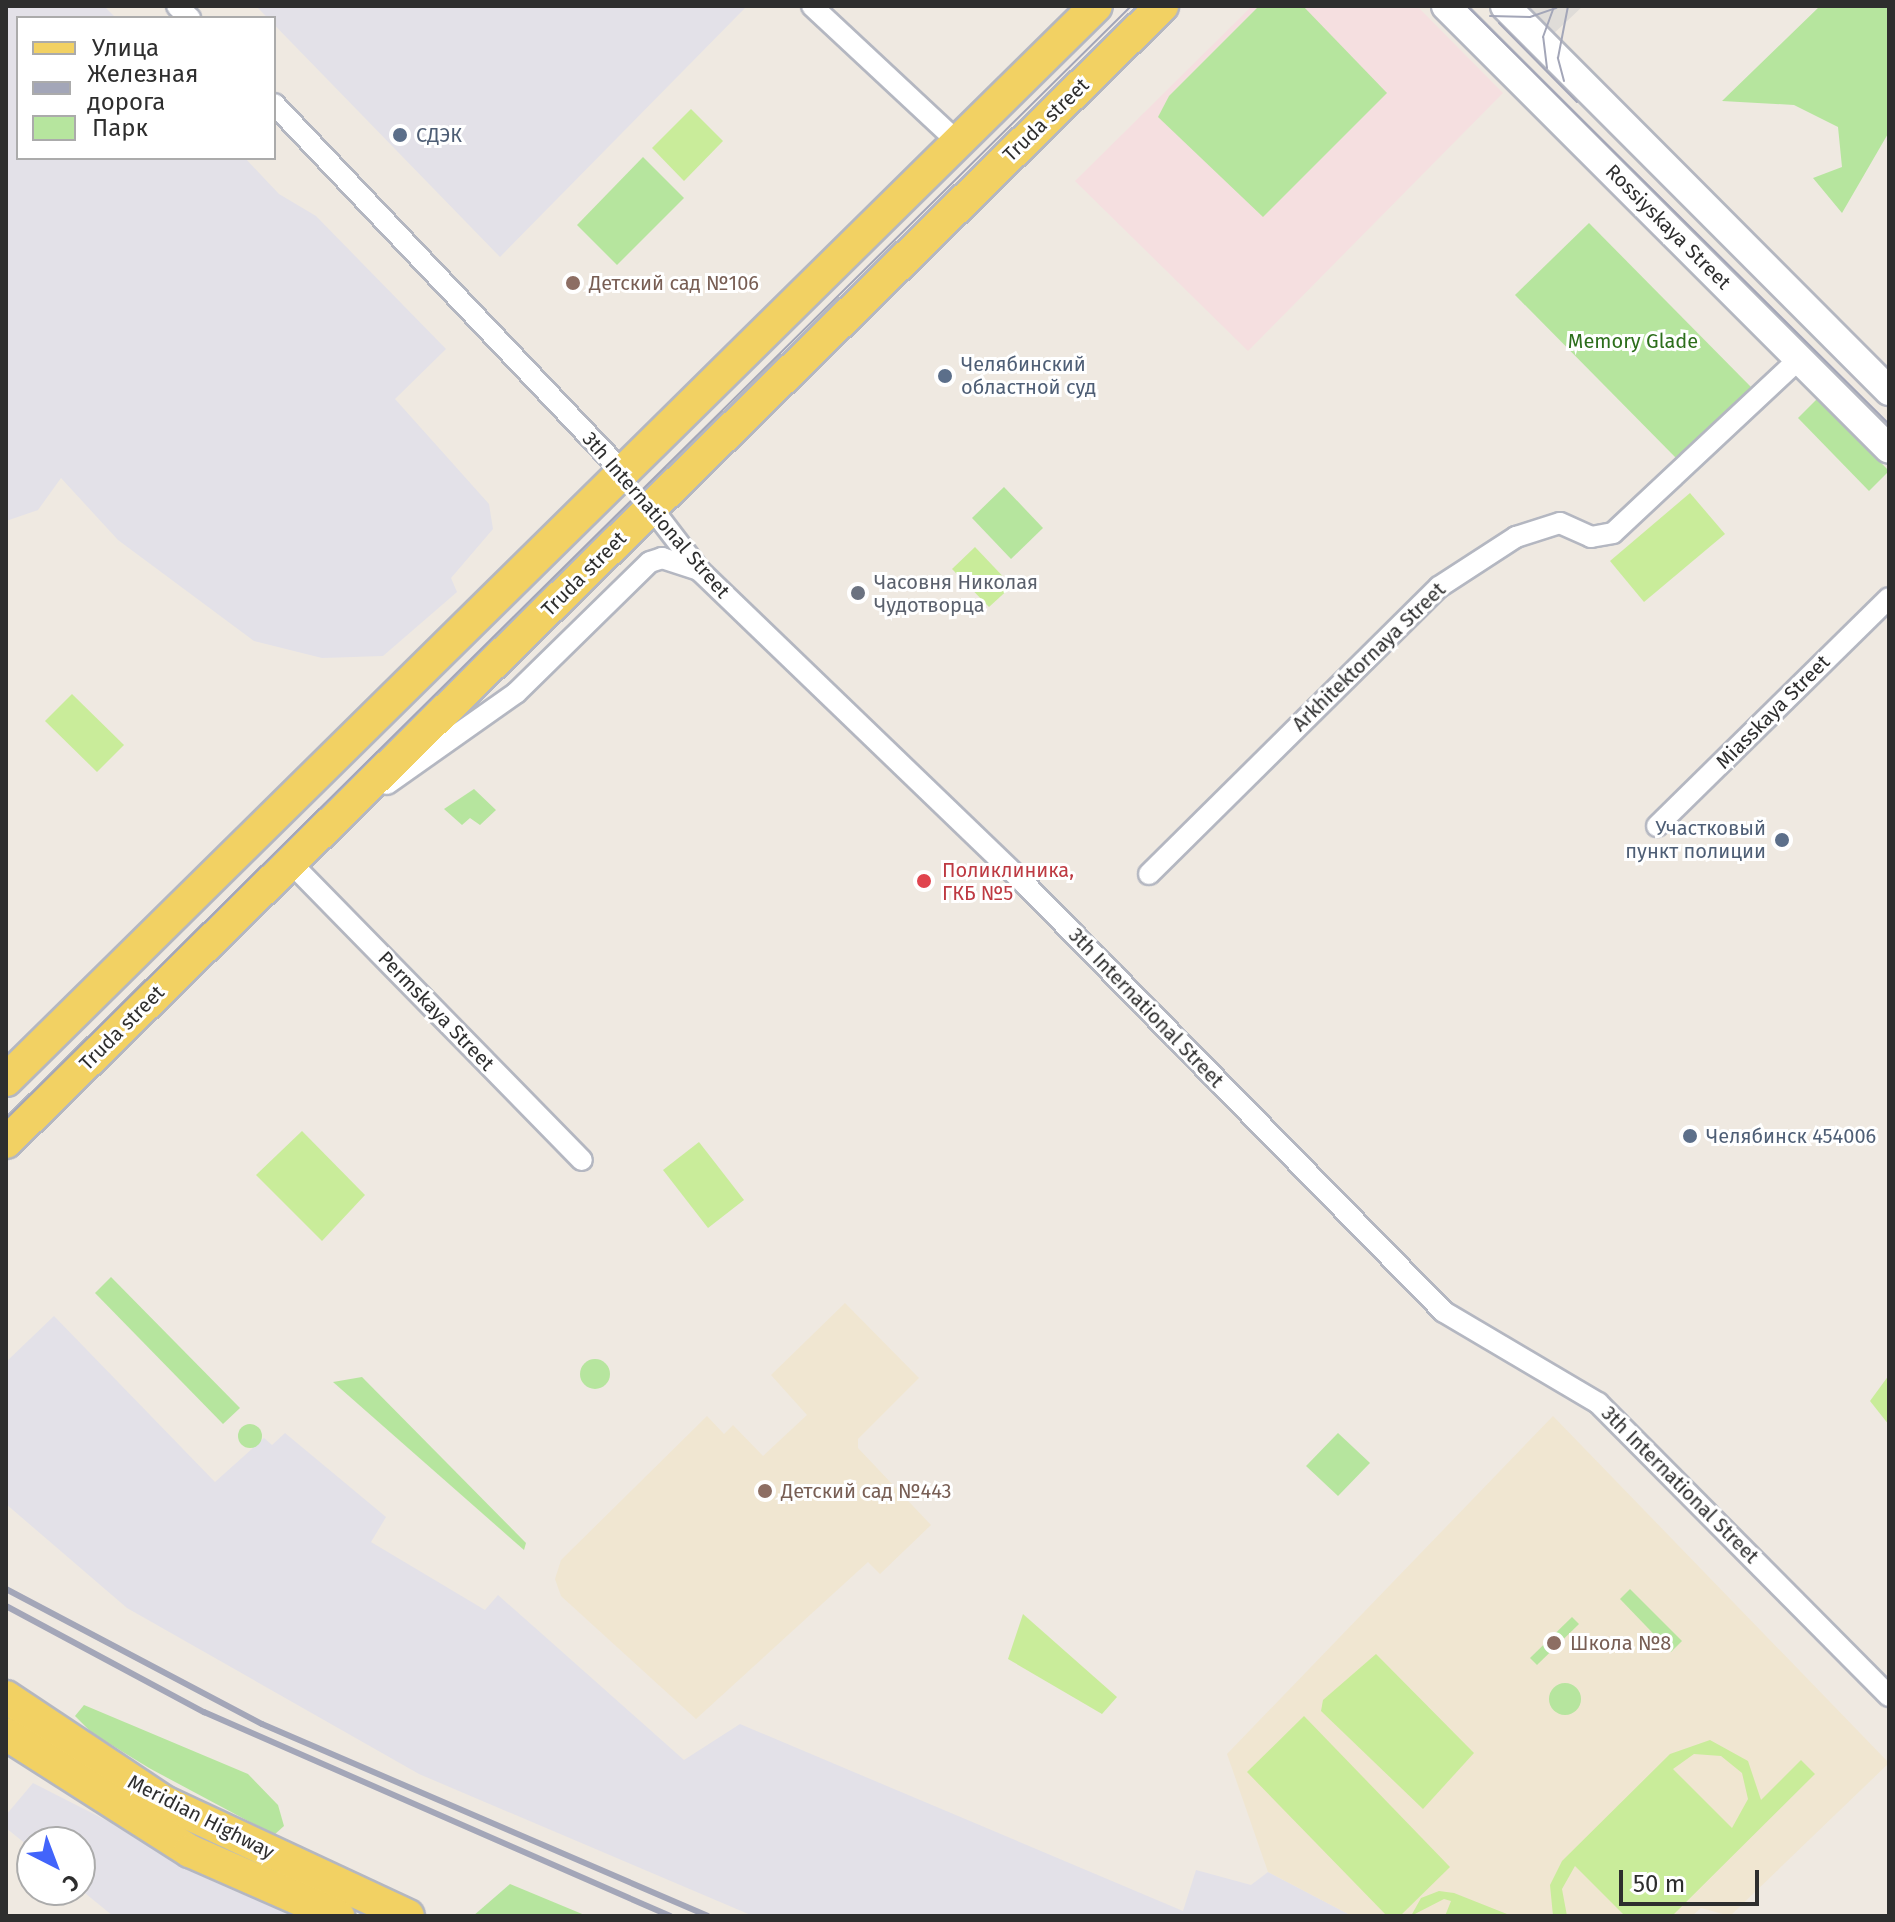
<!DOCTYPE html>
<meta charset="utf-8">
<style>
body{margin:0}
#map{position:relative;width:1895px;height:1922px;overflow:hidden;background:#efe9e1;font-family:"Fira Sans",sans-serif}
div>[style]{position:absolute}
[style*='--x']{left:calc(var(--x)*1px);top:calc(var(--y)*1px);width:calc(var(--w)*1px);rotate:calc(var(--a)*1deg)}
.industrial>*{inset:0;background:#e3e1e8}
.education>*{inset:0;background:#f0e6d1}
.medical>*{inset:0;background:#f5dfe0}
.green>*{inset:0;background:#b6e59e}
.round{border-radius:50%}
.pitch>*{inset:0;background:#c9ec9a}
.plaza>*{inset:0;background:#dfdcd8}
.roads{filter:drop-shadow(2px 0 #b4b7c1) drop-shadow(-2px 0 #b4b7c1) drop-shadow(0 2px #b4b7c1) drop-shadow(0 -2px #b4b7c1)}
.minor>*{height:20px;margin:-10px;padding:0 10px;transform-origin:10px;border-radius:10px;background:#fff}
.secondary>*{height:28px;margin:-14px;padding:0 14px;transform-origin:14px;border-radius:14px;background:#fff}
.primary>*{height:32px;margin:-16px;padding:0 16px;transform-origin:16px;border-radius:16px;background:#f2d163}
.tram>*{height:2px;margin:-1px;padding:0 1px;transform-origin:1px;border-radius:1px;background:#a3a6b8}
.rail>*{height:6px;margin:-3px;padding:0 3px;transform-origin:3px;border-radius:3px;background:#a3a6b8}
.dots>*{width:22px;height:22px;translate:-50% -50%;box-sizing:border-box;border:4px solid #fff;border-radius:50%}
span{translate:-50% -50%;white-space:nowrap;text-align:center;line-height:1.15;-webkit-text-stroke:6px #fff;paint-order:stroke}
.street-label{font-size:20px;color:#2e2e2e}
.service-label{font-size:20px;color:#4e5e75}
.left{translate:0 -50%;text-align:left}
.right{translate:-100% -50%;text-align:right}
.education-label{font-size:20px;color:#785e54}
.park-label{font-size:20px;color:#2c6e1b}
.worship-label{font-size:20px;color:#5b616d}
.health-label{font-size:20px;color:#be3a42}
.frame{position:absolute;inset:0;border:8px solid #2e2e2e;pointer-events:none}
.legend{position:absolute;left:16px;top:16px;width:260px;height:144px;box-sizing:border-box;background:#fff;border:2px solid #ababab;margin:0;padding:10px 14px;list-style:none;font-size:24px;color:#2e2e2e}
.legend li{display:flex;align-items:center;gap:16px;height:40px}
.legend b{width:40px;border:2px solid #ababab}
.north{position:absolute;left:16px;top:1826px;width:80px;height:80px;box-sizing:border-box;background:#fff;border:2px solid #ababab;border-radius:50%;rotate:138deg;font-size:22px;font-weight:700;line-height:32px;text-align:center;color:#2e2e2e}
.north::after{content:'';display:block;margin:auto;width:28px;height:36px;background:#4264fb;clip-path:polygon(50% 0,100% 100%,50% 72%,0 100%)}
.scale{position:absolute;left:1619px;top:1870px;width:140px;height:36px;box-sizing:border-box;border:4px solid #2e2e2e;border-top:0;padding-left:10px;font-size:24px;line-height:28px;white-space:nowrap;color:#2e2e2e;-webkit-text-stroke:6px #fff;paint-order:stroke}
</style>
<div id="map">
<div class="industrial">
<i style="clip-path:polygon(6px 6px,104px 6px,116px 18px,18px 18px,18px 158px,245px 158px,279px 194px,316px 216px,446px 349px,395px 399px,489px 504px,493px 529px,451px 578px,457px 592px,383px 656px,322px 658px,254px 641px,118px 540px,61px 478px,38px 510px,6px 521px)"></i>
<i style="clip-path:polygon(256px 6px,747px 6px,500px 257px)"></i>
<i style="clip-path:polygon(54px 1316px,215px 1482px,264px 1438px,272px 1445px,285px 1433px,386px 1517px,371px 1542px,485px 1610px,498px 1595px,684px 1760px,740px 1724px,1183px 1911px,1196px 1870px,1251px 1885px,1268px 1872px,1352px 1916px,753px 1916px,419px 1774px,127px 1608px,6px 1504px,6px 1362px)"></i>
<i style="clip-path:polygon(33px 1783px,188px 1862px,305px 1916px,113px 1916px,80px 1889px,80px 1842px,32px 1842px,32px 1849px,6px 1828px,6px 1815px)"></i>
</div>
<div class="education">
<i style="clip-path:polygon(845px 1303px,919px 1378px,858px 1439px,858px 1448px,931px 1525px,880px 1574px,868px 1562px,696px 1719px,561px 1596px,555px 1579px,561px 1560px,707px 1416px,724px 1434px,733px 1425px,763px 1456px,807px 1415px,771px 1375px)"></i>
<i style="clip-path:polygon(1553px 1416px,1889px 1763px,1730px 1916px,1701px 1908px,1692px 1916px,1352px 1916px,1268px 1872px,1227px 1754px)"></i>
</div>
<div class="medical">
<i style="clip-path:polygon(1252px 6px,1417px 6px,1503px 93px,1248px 351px,1075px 181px)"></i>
</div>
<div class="green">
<i style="clip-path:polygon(1259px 6px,1303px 6px,1387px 93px,1263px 217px,1158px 117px,1169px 96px)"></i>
<i style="clip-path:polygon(1820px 6px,1889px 7px,1889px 132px,1842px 213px,1813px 178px,1842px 167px,1838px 127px,1794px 105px,1722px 101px)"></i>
<i style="clip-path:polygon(643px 157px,684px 198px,617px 265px,577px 225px)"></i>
<i style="clip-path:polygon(1589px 223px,1751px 387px,1677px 459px,1515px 295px)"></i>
<i style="clip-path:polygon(1818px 398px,1889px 471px,1869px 491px,1798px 418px)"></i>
<i style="clip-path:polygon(1004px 487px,1043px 528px,1011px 559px,972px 518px)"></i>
<i style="clip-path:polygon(474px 789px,496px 810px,480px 825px,470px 818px,462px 825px,444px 809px)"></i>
<i style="clip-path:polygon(111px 1277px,240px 1408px,223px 1424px,95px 1293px)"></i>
<i class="round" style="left:580px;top:1359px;width:30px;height:30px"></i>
<i style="clip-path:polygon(362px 1377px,526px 1543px,524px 1550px,333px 1382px)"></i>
<i class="round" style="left:238px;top:1424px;width:24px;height:24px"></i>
<i style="clip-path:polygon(1338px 1433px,1370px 1463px,1338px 1496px,1306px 1466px)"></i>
<i style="clip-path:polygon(1630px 1589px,1682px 1641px,1671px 1652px,1620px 1599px)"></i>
<i style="clip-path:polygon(1572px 1617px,1579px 1624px,1537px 1665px,1530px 1658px)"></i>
<i class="round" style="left:1549px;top:1683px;width:32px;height:32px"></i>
<i style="clip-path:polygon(84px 1705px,248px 1774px,278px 1805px,284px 1826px,274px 1835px,149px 1768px,92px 1733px,75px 1716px)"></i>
<i style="clip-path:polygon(510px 1884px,587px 1916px,473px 1916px)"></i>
</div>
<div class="pitch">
<i style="clip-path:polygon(691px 109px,723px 141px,684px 181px,652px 148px)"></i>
<i style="clip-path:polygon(1690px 493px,1725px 534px,1644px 602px,1610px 561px)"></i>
<i style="clip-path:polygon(975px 547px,1012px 586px,989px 607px,952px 569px)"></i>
<i style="clip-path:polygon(72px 694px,124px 745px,97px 772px,45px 721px)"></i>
<i style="clip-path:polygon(302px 1131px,365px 1195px,322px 1241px,256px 1175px)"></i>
<i style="clip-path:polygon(699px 1142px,744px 1200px,708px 1228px,663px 1170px)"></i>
<i style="clip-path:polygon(1889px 1375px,1889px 1425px,1870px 1401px)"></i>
<i style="clip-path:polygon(1023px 1614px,1117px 1697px,1102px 1714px,1008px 1659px)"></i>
<i style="clip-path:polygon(1376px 1654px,1474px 1753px,1423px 1809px,1321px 1711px,1323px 1700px)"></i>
<i style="clip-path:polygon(1304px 1716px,1450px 1867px,1400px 1916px,1387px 1916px,1247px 1772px)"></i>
<i style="clip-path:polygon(evenodd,1710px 1740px,1748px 1761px,1761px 1800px,1801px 1760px,1815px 1774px,1672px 1916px,1625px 1916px,1575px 1866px,1562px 1889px,1567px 1916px,1553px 1916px,1550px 1885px,1562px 1861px,1670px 1754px,1710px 1740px,1694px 1754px,1721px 1756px,1742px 1773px,1748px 1799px,1732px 1828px,1673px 1769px,1694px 1754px)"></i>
<i style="clip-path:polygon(1439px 1891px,1454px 1893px,1512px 1916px,1445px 1916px,1451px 1901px,1444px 1899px,1411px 1916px,1421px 1898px)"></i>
</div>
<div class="plaza">
<i style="clip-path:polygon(1520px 6px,1583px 6px,1550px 37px)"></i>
</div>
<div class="roads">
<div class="minor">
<i style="--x:177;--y:6;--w:18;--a:43"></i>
<i style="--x:812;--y:6;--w:200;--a:43"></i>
<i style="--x:274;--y:104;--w:507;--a:46.52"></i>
<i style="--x:651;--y:507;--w:81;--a:52.6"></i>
<i style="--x:700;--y:571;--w:450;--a:43.9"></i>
<i style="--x:1024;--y:883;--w:600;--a:45.61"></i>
<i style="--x:1444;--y:1312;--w:179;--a:30.6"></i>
<i style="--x:1598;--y:1403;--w:413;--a:45.2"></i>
<i style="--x:387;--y:784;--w:158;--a:-35.2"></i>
<i style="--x:516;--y:693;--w:187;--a:-44.4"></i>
<i style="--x:650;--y:562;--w:13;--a:-18"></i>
<i style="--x:662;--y:558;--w:38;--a:18"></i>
<i style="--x:1657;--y:826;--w:325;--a:-44.5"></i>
<i style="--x:290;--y:862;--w:417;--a:45.6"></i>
<i style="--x:1149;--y:874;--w:408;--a:-44.7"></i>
<i style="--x:1439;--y:587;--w:92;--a:-33"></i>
<i style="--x:1516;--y:537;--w:46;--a:-17.7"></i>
<i style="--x:1560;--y:523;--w:34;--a:24"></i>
<i style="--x:1591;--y:537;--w:22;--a:-10"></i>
<i style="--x:1613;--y:533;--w:256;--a:-43.1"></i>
</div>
<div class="secondary">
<i style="--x:1446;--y:6;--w:626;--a:45"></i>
<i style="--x:1505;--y:6;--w:544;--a:45.07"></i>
</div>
<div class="primary">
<i style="--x:6;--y:1080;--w:1530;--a:-44.58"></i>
<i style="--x:6;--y:1142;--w:1621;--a:-44.5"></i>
<i style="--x:6;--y:1697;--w:190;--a:33.6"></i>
<i style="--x:164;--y:1802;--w:269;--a:25"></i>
<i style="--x:6;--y:1734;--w:218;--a:32.5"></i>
<i style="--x:190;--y:1851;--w:162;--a:23.7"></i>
</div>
</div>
<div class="tram">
<i style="--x:1467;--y:6;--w:594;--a:44.73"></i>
<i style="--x:1490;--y:16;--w:40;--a:1.4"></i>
<i style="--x:1530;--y:17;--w:28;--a:-19"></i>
<i style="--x:1499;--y:23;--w:111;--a:45.4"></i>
<i style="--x:1547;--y:68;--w:31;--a:-97"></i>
<i style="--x:1543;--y:37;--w:33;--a:-70"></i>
<i style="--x:1564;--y:81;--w:24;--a:-105"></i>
<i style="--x:1558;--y:58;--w:53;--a:-79.1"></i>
<i style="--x:6;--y:1119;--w:1583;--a:-44.69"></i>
</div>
<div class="rail">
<i style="--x:6;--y:1589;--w:289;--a:27.8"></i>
<i style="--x:262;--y:1724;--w:485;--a:23.3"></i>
<i style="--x:6;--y:1606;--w:225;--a:28.2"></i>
<i style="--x:204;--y:1712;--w:509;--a:23.64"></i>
</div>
<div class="dots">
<i style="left:400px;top:135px;background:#5c6f8a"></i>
<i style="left:573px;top:283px;background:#8d6e63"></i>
<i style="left:945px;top:376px;background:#5c6f8a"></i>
<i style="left:858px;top:593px;background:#6b7280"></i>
<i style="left:1782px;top:840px;background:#5c6f8a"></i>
<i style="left:924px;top:881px;background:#e0444e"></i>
<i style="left:1690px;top:1136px;background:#5c6f8a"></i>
<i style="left:765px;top:1491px;background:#8d6e63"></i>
<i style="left:1554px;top:1643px;background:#8d6e63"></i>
</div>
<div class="street-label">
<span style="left:1046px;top:120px;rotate:-44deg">Truda street</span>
<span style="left:1668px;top:227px;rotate:45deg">Rossiyskaya Street</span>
<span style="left:656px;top:515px;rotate:49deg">3th International Street</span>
<span style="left:584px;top:574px;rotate:-45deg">Truda street</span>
<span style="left:1369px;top:657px;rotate:-44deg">Arkhitektornaya Street</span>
<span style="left:1773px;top:712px;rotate:-45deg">Miasskaya Street</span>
<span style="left:1146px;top:1008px;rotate:46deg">3th International Street</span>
<span style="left:436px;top:1011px;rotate:46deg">Permskaya Street</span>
<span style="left:122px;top:1028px;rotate:-45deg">Truda street</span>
<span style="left:1680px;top:1485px;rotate:45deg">3th International Street</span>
<span style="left:201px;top:1817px;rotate:27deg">Meridian Highway</span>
</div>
<div class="service-label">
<span class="left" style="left:416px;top:135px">СДЭК</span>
<span class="left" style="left:961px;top:376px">Челябинский<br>областной суд</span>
<span class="right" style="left:1766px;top:840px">Участковый<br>пункт полиции</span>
<span class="left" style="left:1706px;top:1136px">Челябинск 454006</span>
</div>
<div class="education-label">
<span class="left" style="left:589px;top:283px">Детский сад №106</span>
<span class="left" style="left:781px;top:1491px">Детский сад №443</span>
<span class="left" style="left:1570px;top:1643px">Школа №8</span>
</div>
<div class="park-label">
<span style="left:1633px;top:341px">Memory Glade</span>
</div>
<div class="worship-label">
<span class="left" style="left:874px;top:594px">Часовня Николая<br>Чудотворца</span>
</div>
<div class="health-label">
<span class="left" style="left:942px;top:882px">Поликлиника,<br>ГКБ №5</span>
</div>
<div class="frame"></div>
<ul class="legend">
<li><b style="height:10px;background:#f2d163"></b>Улица</li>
<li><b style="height:10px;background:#a3a6b8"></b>Железная дорога</li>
<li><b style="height:22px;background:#b6e59e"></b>Парк</li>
</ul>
<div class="north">С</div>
<div class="scale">50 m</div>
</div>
